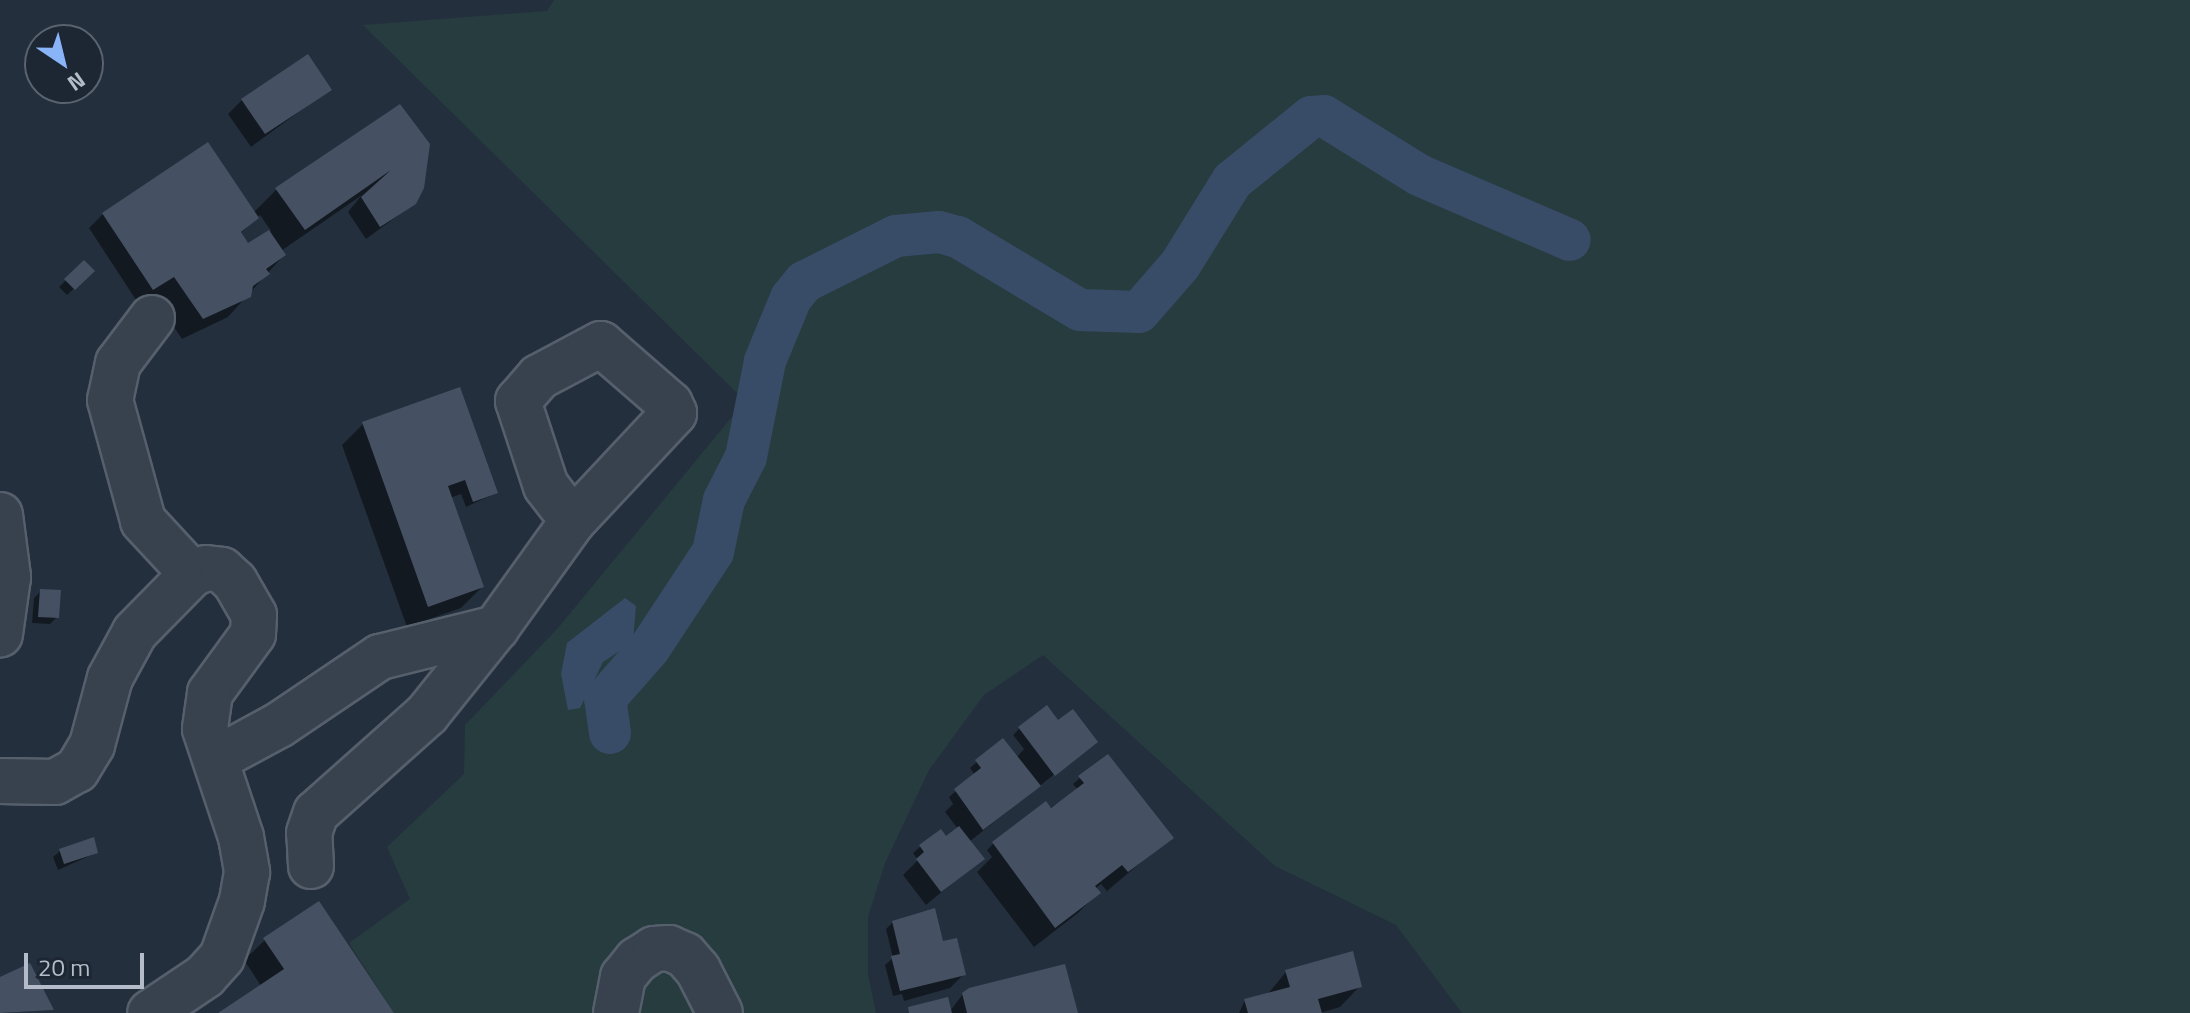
<!DOCTYPE html>
<style>
body{margin:0}
#map{position:relative;width:2190px;height:1013px;overflow:hidden;background:#242f3e;font-family:"Titillium Web",sans-serif}
div>[style]{position:absolute}
[style*='--x']{left:calc(var(--x)*1px);top:calc(var(--y)*1px);width:calc(var(--w)*1px);rotate:calc(var(--a)*1deg)}
.green>*{inset:0;background:#263c3f}
.water>*{inset:0;background:#394c67}
.shadow>*{inset:0;background:#0007}
.canal>*{height:42px;margin:-21px;padding:0 21px;transform-origin:21px;border-radius:21px;background:#394c67}
.building>*{inset:0;background:#455162}
.roads{filter:drop-shadow(2px 0 #565f6c) drop-shadow(-2px 0 #565f6c) drop-shadow(0 2px #565f6c) drop-shadow(0 -2px #565f6c)}
.minor>*{height:44px;margin:-22px;padding:0 22px;transform-origin:22px;border-radius:22px;background:#38414e}
span{translate:-50% -50%;white-space:nowrap;text-align:center;line-height:1.15;-webkit-text-stroke:6px #1d2633;paint-order:stroke}
.north{position:absolute;left:24px;top:24px;width:80px;height:80px;box-sizing:border-box;background:#1d2633;border:2px solid #59626f;border-radius:50%;rotate:145deg;font-size:22px;font-weight:700;line-height:32px;text-align:center;color:#b4bcc9}
.north::after{content:'';display:block;margin:auto;width:28px;height:36px;background:#8ab4f8;clip-path:polygon(50% 0,100% 100%,50% 72%,0 100%)}
.scale{position:absolute;left:24px;top:953px;width:120px;height:36px;box-sizing:border-box;border:4px solid #b4bcc9;border-top:0;padding-left:10px;font-size:24px;line-height:28px;white-space:nowrap;color:#b4bcc9;-webkit-text-stroke:6px #1d2633;paint-order:stroke}
</style>
<div id="map">
<div class="green">
<i style="clip-path:polygon(554px 0,2190px 0,2190px 1013px,1462px 1013px,1396px 925px,1275px 866px,1043px 655px,984px 695px,929px 770px,885px 863px,868px 917px,868px 974px,876px 1013px,394px 1013px,349px 943px,410px 899px,387px 847px,464px 774px,465px 725px,558px 628px,745px 401px,363px 25px,547px 11px)"></i>
</div>
<div class="water">
<i style="clip-path:polygon(625px 598px,636px 606px,633px 642px,603px 662px,580px 708px,568px 710px,561px 674px,567px 643px)"></i>
</div>
<div class="shadow">
<i style="clip-path:polygon(330px 89px,251px 147px,228px 114px,242px 100px)"></i>
<i style="clip-path:polygon(evenodd,399px 106px,415px 203px,366px 239px,348px 212px,362px 195px,281px 251px,284px 255px,228px 317px,182px 339px,152px 294px,138px 303px,89px 228px,103px 214px,253px 213px,277px 189px,399px 106px,260px 215px,271px 231px,248px 246px,240px 234px,260px 215px)"></i>
<i style="clip-path:polygon(84px 263px,91px 273px,67px 295px,59px 287px)"></i>
<i style="clip-path:polygon(363px 424px,496px 493px,466px 507px,461px 494px,450px 498px,482px 587px,461px 608px,407px 627px,342px 445px)"></i>
<i style="clip-path:polygon(41px 591px,57px 617px,50px 624px,32px 623px,34px 598px)"></i>
<i style="clip-path:polygon(1058px 722px,1095px 742px,969px 842px,982px 858px,926px 905px,903px 875px,918px 860px,913px 853px,920px 847px,940px 832px,936px 842px,958px 829px,945px 812px,953px 804px,949px 797px,975px 775px,970px 768px,977px 762px,1017px 757px,1024px 749px,1013px 735px,1020px 728px)"></i>
<i style="clip-path:polygon(1080px 778px,1171px 837px,1107px 891px,1101px 884px,1095px 889px,1098px 893px,1078px 913px,1034px 947px,977px 872px,992px 857px,987px 850px,993px 844px,1078px 790px,1073px 784px)"></i>
<i style="clip-path:polygon(60px 851px,96px 853px,58px 870px,53px 857px)"></i>
<i style="clip-path:polygon(893px 922px,942px 943px,964px 974px,950px 988px,904px 1001px,902px 994px,893px 996px,885px 965px,893px 958px,886px 929px)"></i>
<i style="clip-path:polygon(265px 940px,392px 1013px,221px 1013px,261px 986px,244px 960px)"></i>
<i style="clip-path:polygon(1286px 972px,1360px 986px,1340px 1007px,1320px 1013px,1239px 1013px,1245px 1000px,1267px 995px)"></i>
<i style="clip-path:polygon(0 980px,52px 1010px,0 1013px)"></i>
<i style="clip-path:polygon(963px 994px,1076px 1013px,905px 1013px,950px 1011px)"></i>
</div>
<div class="canal">
<i style="--x:610;--y:733;--w:34;--a:-98"></i>
<i style="--x:605;--y:699;--w:67;--a:-48.7"></i>
<i style="--x:649;--y:649;--w:116;--a:-56.6"></i>
<i style="--x:713;--y:552;--w:53;--a:-78.1"></i>
<i style="--x:724;--y:500;--w:48;--a:-62.9"></i>
<i style="--x:746;--y:457;--w:98;--a:-78.8"></i>
<i style="--x:765;--y:361;--w:68;--a:-67.6"></i>
<i style="--x:791;--y:298;--w:21;--a:-51"></i>
<i style="--x:804;--y:282;--w:103;--a:-26.6"></i>
<i style="--x:896;--y:236;--w:43;--a:-5.3"></i>
<i style="--x:939;--y:232;--w:20;--a:15"></i>
<i style="--x:958;--y:237;--w:142;--a:30.9"></i>
<i style="--x:1080;--y:310;--w:59;--a:1.9"></i>
<i style="--x:1139;--y:312;--w:62;--a:-48.9"></i>
<i style="--x:1180;--y:265;--w:99;--a:-58.2"></i>
<i style="--x:1232;--y:181;--w:102;--a:-39"></i>
<i style="--x:1311;--y:117;--w:13;--a:-4"></i>
<i style="--x:1324;--y:116;--w:112;--a:31.8"></i>
<i style="--x:1419;--y:175;--w:164;--a:23.3"></i>
</div>
<div class="building">
<i style="clip-path:polygon(308px 54px,332px 90px,265px 134px,241px 99px)"></i>
<i style="clip-path:polygon(400px 104px,430px 144px,424px 188px,416px 204px,380px 227px,361px 197px,391px 170px,305px 230px,275px 188px)"></i>
<i style="clip-path:polygon(208px 142px,259px 218px,241px 232px,248px 243px,269px 230px,286px 255px,266px 269px,270px 274px,253px 286px,251px 297px,203px 319px,174px 277px,153px 290px,102px 213px)"></i>
<i style="clip-path:polygon(84px 260px,95px 271px,75px 290px,64px 279px)"></i>
<i style="clip-path:polygon(460px 387px,498px 493px,473px 502px,465px 480px,448px 486px,484px 587px,428px 607px,362px 422px)"></i>
<i style="clip-path:polygon(40px 589px,61px 590px,59px 618px,38px 617px)"></i>
<i style="clip-path:polygon(1047px 705px,1058px 720px,1073px 709px,1098px 742px,1055px 776px,1018px 727px)"></i>
<i style="clip-path:polygon(1003px 738px,1041px 786px,983px 830px,954px 789px,981px 768px,975px 760px)"></i>
<i style="clip-path:polygon(1108px 754px,1174px 838px,1128px 872px,1122px 865px,1095px 886px,1101px 893px,1055px 928px,992px 842px,1046px 801px,1051px 808px,1084px 783px,1078px 776px)"></i>
<i style="clip-path:polygon(959px 826px,985px 859px,941px 892px,916px 859px,924px 852px,919px 845px,941px 829px,946px 836px)"></i>
<i style="clip-path:polygon(94px 837px,98px 853px,64px 864px,59px 849px)"></i>
<i style="clip-path:polygon(319px 901px,394px 1013px,218px 1013px,284px 969px,263px 938px)"></i>
<i style="clip-path:polygon(935px 908px,943px 941px,957px 938px,966px 975px,900px 991px,891px 956px,900px 954px,892px 921px)"></i>
<i style="clip-path:polygon(1353px 951px,1362px 987px,1318px 999px,1322px 1013px,1248px 1013px,1244px 999px,1290px 987px,1285px 970px)"></i>
<i style="clip-path:polygon(30px 963px,54px 1010px,0 1013px,0 977px)"></i>
<i style="clip-path:polygon(1065px 964px,1078px 1013px,967px 1013px,962px 993px,969px 988px)"></i>
<i style="clip-path:polygon(948px 997px,952px 1013px,909px 1013px,908px 1007px)"></i>
</div>
<div class="roads">
<div class="minor">
<i style="--x:152;--y:318;--w:56;--a:127.1"></i>
<i style="--x:118;--y:363;--w:38;--a:102"></i>
<i style="--x:110;--y:400;--w:125;--a:74.7"></i>
<i style="--x:143;--y:521;--w:72;--a:47.2"></i>
<i style="--x:0;--y:515;--w:63;--a:82.6"></i>
<i style="--x:8;--y:577;--w:58;--a:98"></i>
<i style="--x:218;--y:758;--w:69;--a:-28.4"></i>
<i style="--x:279;--y:725;--w:122;--a:-34"></i>
<i style="--x:380;--y:657;--w:120;--a:-14"></i>
<i style="--x:496;--y:628;--w:132;--a:-54.3"></i>
<i style="--x:573;--y:521;--w:148;--a:-46.9"></i>
<i style="--x:674;--y:413;--w:10;--a:-114"></i>
<i style="--x:670;--y:404;--w:91;--a:-139"></i>
<i style="--x:601;--y:344;--w:70;--a:152"></i>
<i style="--x:539;--y:377;--w:32;--a:131"></i>
<i style="--x:518;--y:401;--w:89;--a:71.8"></i>
<i style="--x:546;--y:486;--w:44;--a:52.4"></i>
<i style="--x:0;--y:781;--w:55;--a:1"></i>
<i style="--x:55;--y:782;--w:25;--a:-29"></i>
<i style="--x:77;--y:770;--w:29;--a:-59"></i>
<i style="--x:92;--y:745;--w:69;--a:-75"></i>
<i style="--x:110;--y:678;--w:52;--a:-61.5"></i>
<i style="--x:135;--y:632;--w:81;--a:-45.5"></i>
<i style="--x:192;--y:574;--w:15;--a:-23"></i>
<i style="--x:206;--y:568;--w:16;--a:7"></i>
<i style="--x:222;--y:570;--w:18;--a:43"></i>
<i style="--x:235;--y:582;--w:38;--a:60"></i>
<i style="--x:254;--y:615;--w:19;--a:93"></i>
<i style="--x:253;--y:634;--w:73;--a:126.1"></i>
<i style="--x:210;--y:693;--w:36;--a:98"></i>
<i style="--x:205;--y:729;--w:114;--a:71.6"></i>
<i style="--x:241;--y:837;--w:36;--a:80"></i>
<i style="--x:247;--y:872;--w:29;--a:100"></i>
<i style="--x:242;--y:901;--w:59;--a:109.7"></i>
<i style="--x:222;--y:957;--w:25;--a:132"></i>
<i style="--x:205;--y:976;--w:66;--a:146.1"></i>
<i style="--x:311;--y:866;--w:33;--a:-93"></i>
<i style="--x:309;--y:833;--w:21;--a:-71"></i>
<i style="--x:316;--y:813;--w:149;--a:-41.7"></i>
<i style="--x:427;--y:714;--w:110;--a:-51.3"></i>
<i style="--x:616;--y:1013;--w:37;--a:-79"></i>
<i style="--x:623;--y:977;--w:22;--a:-51"></i>
<i style="--x:637;--y:960;--w:20;--a:-33"></i>
<i style="--x:654;--y:949;--w:15;--a:-4"></i>
<i style="--x:669;--y:948;--w:17;--a:24"></i>
<i style="--x:685;--y:955;--w:20;--a:49"></i>
<i style="--x:698;--y:970;--w:48;--a:62.9"></i>
</div>
</div>
<div class="north">N</div>
<div class="scale">20 m</div>
</div>
